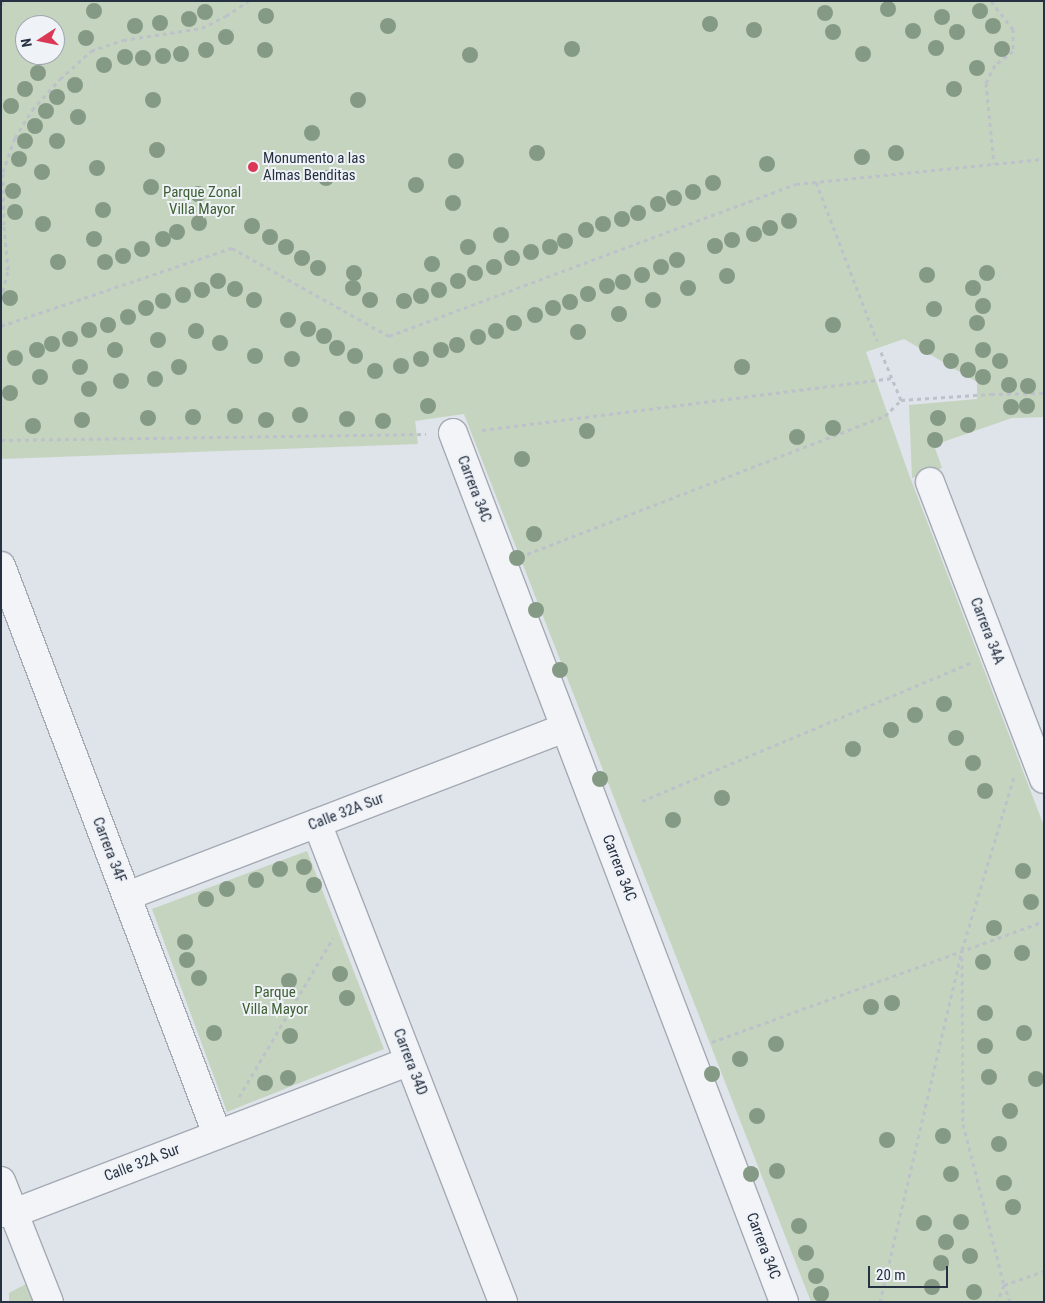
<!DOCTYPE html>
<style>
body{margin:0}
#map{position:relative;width:1045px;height:1303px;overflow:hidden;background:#dfe3ea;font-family:"Roboto Condensed",sans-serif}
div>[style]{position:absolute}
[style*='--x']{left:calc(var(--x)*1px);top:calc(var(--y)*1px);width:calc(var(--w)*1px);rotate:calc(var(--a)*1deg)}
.green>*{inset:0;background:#c5d4bf}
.path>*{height:3px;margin-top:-1.5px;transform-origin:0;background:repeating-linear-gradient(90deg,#bdc1c9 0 4px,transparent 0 8px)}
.roads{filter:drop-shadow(1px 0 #a4aab4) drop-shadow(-1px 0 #a4aab4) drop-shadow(0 1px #a4aab4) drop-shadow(0 -1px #a4aab4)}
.minor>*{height:28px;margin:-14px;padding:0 14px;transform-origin:14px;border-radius:14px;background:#f2f4f8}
.trees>*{width:16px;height:16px;margin:-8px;border-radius:50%;background:#859a85}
.dots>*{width:14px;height:14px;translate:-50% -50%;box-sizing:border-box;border:2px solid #eff2f7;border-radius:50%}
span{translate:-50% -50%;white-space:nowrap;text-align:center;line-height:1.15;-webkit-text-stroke:4px #eff2f7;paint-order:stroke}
.poi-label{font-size:15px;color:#263142}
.left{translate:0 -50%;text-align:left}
.park-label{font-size:15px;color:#3c5f32}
.street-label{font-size:15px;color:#263142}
.frame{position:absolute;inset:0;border:2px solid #263142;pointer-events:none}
.north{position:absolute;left:15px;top:15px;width:50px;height:50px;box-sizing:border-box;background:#eff2f7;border:1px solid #9fa5af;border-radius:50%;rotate:259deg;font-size:14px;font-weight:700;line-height:20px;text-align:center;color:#263142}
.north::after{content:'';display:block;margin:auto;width:18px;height:22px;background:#da3854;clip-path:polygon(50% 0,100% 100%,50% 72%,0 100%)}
.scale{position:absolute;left:868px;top:1266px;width:80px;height:22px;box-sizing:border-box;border:2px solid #263142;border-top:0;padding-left:6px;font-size:15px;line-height:18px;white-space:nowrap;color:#263142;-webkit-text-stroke:4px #eff2f7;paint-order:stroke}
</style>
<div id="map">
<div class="green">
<i style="clip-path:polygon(evenodd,1px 1px,1044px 1px,1044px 417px,1012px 418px,934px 445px,942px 468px,912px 478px,909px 405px,977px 399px,977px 382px,904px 339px,866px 352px,908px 472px,1044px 826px,1044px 1302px,811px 1302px,464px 414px,415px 421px,418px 444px,1px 459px,1px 1px,25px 25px,55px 25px,55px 55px,25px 55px,25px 25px)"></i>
<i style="clip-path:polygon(307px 851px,384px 1049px,227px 1112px,152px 909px)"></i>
<i style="clip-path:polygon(26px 1284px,33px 1302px,9px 1302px,9px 1293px)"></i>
</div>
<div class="path">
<i style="--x:991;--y:1;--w:36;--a:52"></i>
<i style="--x:1013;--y:29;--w:22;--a:90"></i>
<i style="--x:1013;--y:51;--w:23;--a:142"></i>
<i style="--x:995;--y:65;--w:20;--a:117"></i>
<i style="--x:986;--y:83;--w:81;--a:84.4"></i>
<i style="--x:1;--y:5;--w:5;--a:-53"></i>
<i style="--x:816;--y:182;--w:170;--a:69"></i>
<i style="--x:1;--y:299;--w:30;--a:-76"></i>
<i style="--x:8;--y:270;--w:45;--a:-95.1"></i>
<i style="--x:4;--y:225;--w:53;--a:-91.1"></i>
<i style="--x:3;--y:172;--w:36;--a:-71"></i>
<i style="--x:15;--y:138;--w:33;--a:-59"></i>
<i style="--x:32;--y:110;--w:42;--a:-47.9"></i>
<i style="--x:60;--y:79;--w:42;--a:-42.1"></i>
<i style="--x:91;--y:51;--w:34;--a:-19"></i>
<i style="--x:123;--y:40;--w:80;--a:-8.6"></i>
<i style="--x:202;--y:28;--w:27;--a:-27"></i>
<i style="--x:226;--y:16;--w:27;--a:-34"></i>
<i style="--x:1;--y:326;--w:244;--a:-18.7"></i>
<i style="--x:232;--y:248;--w:180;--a:29.3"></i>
<i style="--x:389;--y:336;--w:434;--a:-20.5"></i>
<i style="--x:796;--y:184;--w:249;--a:-5.8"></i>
<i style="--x:881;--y:352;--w:52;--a:67.4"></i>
<i style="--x:482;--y:430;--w:412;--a:-7.2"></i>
<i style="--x:1;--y:440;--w:425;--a:-0.8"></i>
<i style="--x:527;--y:554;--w:384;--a:-21.1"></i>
<i style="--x:885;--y:416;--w:23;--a:-45"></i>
<i style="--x:901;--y:400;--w:90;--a:-3.8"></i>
<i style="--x:991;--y:394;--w:53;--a:-1.1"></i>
<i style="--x:642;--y:801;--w:357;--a:-22.8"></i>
<i style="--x:962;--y:957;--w:167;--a:89.7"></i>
<i style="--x:963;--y:1124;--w:166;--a:75.7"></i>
<i style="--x:1004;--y:1285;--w:18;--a:112"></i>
<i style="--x:712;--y:1042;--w:353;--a:-20"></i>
<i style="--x:239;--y:1097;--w:185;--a:-59.4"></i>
<i style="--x:880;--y:1302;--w:361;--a:-76.9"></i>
<i style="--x:962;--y:950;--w:181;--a:-73.3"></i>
<i style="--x:1010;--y:1302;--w:18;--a:-109"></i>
<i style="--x:1004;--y:1285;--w:42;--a:-19.3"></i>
</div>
<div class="roads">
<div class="minor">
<i style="--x:453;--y:433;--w:930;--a:69.15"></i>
<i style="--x:930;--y:482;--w:318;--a:69"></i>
<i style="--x:1;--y:566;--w:608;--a:69.18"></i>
<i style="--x:317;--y:823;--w:514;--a:68.78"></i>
<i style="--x:127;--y:896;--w:469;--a:-21"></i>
<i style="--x:1;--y:1181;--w:130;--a:68.4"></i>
<i style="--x:1;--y:1213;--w:13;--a:0"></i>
<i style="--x:14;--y:1213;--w:423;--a:-21"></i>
</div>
</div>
<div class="trees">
<i style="left:888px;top:9px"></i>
<i style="left:94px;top:11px"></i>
<i style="left:980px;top:11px"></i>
<i style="left:205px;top:12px"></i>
<i style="left:825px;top:13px"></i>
<i style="left:266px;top:16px"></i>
<i style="left:942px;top:17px"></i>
<i style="left:189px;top:19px"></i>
<i style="left:160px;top:23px"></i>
<i style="left:710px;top:24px"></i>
<i style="left:135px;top:26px"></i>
<i style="left:388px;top:26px"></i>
<i style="left:993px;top:26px"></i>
<i style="left:754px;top:30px"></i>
<i style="left:913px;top:31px"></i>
<i style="left:833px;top:32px"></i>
<i style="left:957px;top:32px"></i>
<i style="left:226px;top:37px"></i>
<i style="left:86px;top:38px"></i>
<i style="left:936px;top:48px"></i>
<i style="left:572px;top:49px"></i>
<i style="left:1002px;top:49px"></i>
<i style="left:206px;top:50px"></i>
<i style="left:265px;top:50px"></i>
<i style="left:181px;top:54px"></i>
<i style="left:863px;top:54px"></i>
<i style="left:470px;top:55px"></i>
<i style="left:163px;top:56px"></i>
<i style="left:125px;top:57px"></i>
<i style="left:143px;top:58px"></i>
<i style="left:104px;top:65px"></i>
<i style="left:977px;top:68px"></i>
<i style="left:38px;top:73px"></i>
<i style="left:75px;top:85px"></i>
<i style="left:25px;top:89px"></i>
<i style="left:954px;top:89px"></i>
<i style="left:57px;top:97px"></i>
<i style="left:153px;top:100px"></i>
<i style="left:358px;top:100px"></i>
<i style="left:11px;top:106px"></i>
<i style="left:46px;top:111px"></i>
<i style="left:78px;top:117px"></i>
<i style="left:35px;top:126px"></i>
<i style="left:312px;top:133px"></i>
<i style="left:25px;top:141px"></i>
<i style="left:57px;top:141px"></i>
<i style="left:157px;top:150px"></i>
<i style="left:537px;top:153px"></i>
<i style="left:896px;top:153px"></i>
<i style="left:862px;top:157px"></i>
<i style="left:19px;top:159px"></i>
<i style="left:456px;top:161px"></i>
<i style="left:767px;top:164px"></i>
<i style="left:97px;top:168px"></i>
<i style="left:42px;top:172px"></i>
<i style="left:326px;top:178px"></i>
<i style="left:713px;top:183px"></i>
<i style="left:416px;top:185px"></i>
<i style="left:151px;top:187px"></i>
<i style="left:13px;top:191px"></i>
<i style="left:693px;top:192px"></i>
<i style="left:198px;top:194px"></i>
<i style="left:674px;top:198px"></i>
<i style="left:453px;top:203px"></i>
<i style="left:658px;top:204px"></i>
<i style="left:103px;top:210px"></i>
<i style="left:15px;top:212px"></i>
<i style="left:638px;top:213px"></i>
<i style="left:622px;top:219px"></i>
<i style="left:789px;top:221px"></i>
<i style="left:199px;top:223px"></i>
<i style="left:43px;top:224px"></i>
<i style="left:603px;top:224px"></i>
<i style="left:252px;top:226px"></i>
<i style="left:770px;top:228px"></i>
<i style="left:586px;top:230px"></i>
<i style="left:177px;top:232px"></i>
<i style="left:754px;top:234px"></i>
<i style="left:501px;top:235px"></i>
<i style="left:270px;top:237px"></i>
<i style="left:94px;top:239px"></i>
<i style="left:163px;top:239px"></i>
<i style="left:732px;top:240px"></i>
<i style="left:565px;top:241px"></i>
<i style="left:715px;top:246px"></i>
<i style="left:286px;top:247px"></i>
<i style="left:468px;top:247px"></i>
<i style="left:550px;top:247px"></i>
<i style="left:142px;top:249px"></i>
<i style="left:531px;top:252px"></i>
<i style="left:123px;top:256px"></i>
<i style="left:302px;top:258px"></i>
<i style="left:512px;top:258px"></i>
<i style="left:677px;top:260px"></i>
<i style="left:58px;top:262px"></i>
<i style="left:105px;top:262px"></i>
<i style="left:432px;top:264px"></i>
<i style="left:494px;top:267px"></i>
<i style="left:661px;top:267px"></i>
<i style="left:318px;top:268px"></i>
<i style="left:354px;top:273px"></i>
<i style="left:475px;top:273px"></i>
<i style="left:987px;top:273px"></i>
<i style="left:642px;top:275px"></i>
<i style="left:927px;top:275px"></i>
<i style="left:727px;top:276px"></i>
<i style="left:218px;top:281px"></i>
<i style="left:458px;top:281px"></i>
<i style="left:623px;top:282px"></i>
<i style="left:607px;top:286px"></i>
<i style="left:353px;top:288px"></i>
<i style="left:688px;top:288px"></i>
<i style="left:973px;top:288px"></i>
<i style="left:235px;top:289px"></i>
<i style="left:202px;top:290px"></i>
<i style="left:439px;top:290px"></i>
<i style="left:588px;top:294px"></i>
<i style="left:183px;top:295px"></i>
<i style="left:421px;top:296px"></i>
<i style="left:10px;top:298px"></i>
<i style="left:254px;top:300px"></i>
<i style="left:370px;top:300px"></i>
<i style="left:653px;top:300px"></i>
<i style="left:163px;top:301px"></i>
<i style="left:404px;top:301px"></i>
<i style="left:570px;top:302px"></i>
<i style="left:983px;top:306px"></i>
<i style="left:146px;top:308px"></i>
<i style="left:553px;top:308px"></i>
<i style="left:934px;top:309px"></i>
<i style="left:619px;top:314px"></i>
<i style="left:535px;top:315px"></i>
<i style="left:128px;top:317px"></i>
<i style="left:288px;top:320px"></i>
<i style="left:514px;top:323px"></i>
<i style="left:977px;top:323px"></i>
<i style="left:108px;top:325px"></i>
<i style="left:833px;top:325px"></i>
<i style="left:308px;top:329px"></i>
<i style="left:89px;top:330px"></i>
<i style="left:196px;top:331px"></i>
<i style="left:496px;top:331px"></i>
<i style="left:578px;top:332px"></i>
<i style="left:324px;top:336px"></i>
<i style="left:478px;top:337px"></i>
<i style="left:70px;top:339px"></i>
<i style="left:158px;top:340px"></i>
<i style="left:220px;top:343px"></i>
<i style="left:52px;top:344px"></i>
<i style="left:457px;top:345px"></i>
<i style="left:927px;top:347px"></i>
<i style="left:337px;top:348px"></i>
<i style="left:37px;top:350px"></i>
<i style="left:115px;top:350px"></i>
<i style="left:441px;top:350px"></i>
<i style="left:983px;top:350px"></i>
<i style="left:255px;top:356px"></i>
<i style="left:355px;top:356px"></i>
<i style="left:15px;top:358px"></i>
<i style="left:292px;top:359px"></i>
<i style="left:421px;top:359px"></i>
<i style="left:951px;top:361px"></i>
<i style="left:1000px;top:361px"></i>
<i style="left:401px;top:366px"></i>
<i style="left:80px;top:367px"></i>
<i style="left:179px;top:367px"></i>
<i style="left:742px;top:367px"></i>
<i style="left:968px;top:370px"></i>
<i style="left:375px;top:371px"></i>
<i style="left:40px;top:377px"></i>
<i style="left:983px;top:377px"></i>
<i style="left:155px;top:379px"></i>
<i style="left:121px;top:381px"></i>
<i style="left:1009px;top:385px"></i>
<i style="left:1028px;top:386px"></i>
<i style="left:89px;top:389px"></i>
<i style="left:10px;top:393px"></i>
<i style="left:428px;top:406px"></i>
<i style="left:1027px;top:406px"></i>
<i style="left:1011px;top:407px"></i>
<i style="left:300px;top:415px"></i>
<i style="left:235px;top:416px"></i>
<i style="left:193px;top:417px"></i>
<i style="left:148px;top:418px"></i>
<i style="left:938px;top:418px"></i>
<i style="left:347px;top:419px"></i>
<i style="left:82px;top:420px"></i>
<i style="left:266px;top:420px"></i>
<i style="left:383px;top:421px"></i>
<i style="left:968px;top:425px"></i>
<i style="left:33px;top:426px"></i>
<i style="left:833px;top:428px"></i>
<i style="left:587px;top:431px"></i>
<i style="left:797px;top:437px"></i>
<i style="left:935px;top:440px"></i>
<i style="left:522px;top:459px"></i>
<i style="left:534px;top:534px"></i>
<i style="left:517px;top:558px"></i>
<i style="left:536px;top:610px"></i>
<i style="left:560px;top:670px"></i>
<i style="left:944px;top:704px"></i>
<i style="left:915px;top:715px"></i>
<i style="left:891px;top:730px"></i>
<i style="left:956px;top:738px"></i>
<i style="left:853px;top:749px"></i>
<i style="left:973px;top:763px"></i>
<i style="left:600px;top:779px"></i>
<i style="left:985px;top:791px"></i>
<i style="left:722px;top:798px"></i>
<i style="left:673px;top:820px"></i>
<i style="left:304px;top:867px"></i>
<i style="left:280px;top:869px"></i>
<i style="left:1023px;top:871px"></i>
<i style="left:256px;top:880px"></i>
<i style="left:314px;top:885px"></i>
<i style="left:227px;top:889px"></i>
<i style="left:206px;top:899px"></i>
<i style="left:1031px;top:902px"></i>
<i style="left:994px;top:928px"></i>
<i style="left:185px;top:942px"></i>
<i style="left:1022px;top:953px"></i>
<i style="left:187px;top:960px"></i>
<i style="left:983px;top:962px"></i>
<i style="left:340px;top:974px"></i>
<i style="left:199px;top:978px"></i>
<i style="left:289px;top:981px"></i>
<i style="left:347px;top:998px"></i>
<i style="left:892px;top:1003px"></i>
<i style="left:871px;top:1007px"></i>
<i style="left:985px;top:1013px"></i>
<i style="left:214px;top:1033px"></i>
<i style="left:1024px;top:1033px"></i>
<i style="left:290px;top:1036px"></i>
<i style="left:776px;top:1044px"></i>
<i style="left:985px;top:1046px"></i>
<i style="left:740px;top:1059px"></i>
<i style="left:712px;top:1074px"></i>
<i style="left:989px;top:1077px"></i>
<i style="left:288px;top:1078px"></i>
<i style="left:1036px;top:1079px"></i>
<i style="left:265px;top:1083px"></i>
<i style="left:1010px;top:1111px"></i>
<i style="left:757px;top:1116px"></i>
<i style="left:943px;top:1136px"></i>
<i style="left:887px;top:1140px"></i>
<i style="left:999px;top:1144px"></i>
<i style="left:777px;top:1171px"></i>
<i style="left:751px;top:1174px"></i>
<i style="left:951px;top:1174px"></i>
<i style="left:1004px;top:1183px"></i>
<i style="left:1013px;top:1207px"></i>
<i style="left:961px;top:1222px"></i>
<i style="left:924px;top:1223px"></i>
<i style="left:799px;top:1226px"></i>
<i style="left:946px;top:1242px"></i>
<i style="left:806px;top:1253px"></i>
<i style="left:970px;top:1256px"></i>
<i style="left:941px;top:1263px"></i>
<i style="left:816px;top:1276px"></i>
<i style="left:932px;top:1287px"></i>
<i style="left:974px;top:1292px"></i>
<i style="left:821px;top:1294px"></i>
</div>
<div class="dots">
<i style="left:253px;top:167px;background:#da3854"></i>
</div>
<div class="poi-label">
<span class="left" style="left:263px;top:167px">Monumento a las<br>Almas Benditas</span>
</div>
<div class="park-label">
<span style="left:202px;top:201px">Parque Zonal<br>Villa Mayor</span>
<span style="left:275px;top:1001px">Parque<br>Villa Mayor</span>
</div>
<div class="street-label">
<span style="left:474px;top:489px;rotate:69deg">Carrera 34C</span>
<span style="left:987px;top:631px;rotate:69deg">Carrera 34A</span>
<span style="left:346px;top:812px;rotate:-21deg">Calle 32A Sur</span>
<span style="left:109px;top:850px;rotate:69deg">Carrera 34F</span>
<span style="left:619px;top:868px;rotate:69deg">Carrera 34C</span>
<span style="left:410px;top:1062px;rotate:69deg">Carrera 34D</span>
<span style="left:142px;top:1163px;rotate:-21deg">Calle 32A Sur</span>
<span style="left:763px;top:1246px;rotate:69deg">Carrera 34C</span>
</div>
<div class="frame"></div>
<div class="north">N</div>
<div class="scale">20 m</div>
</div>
